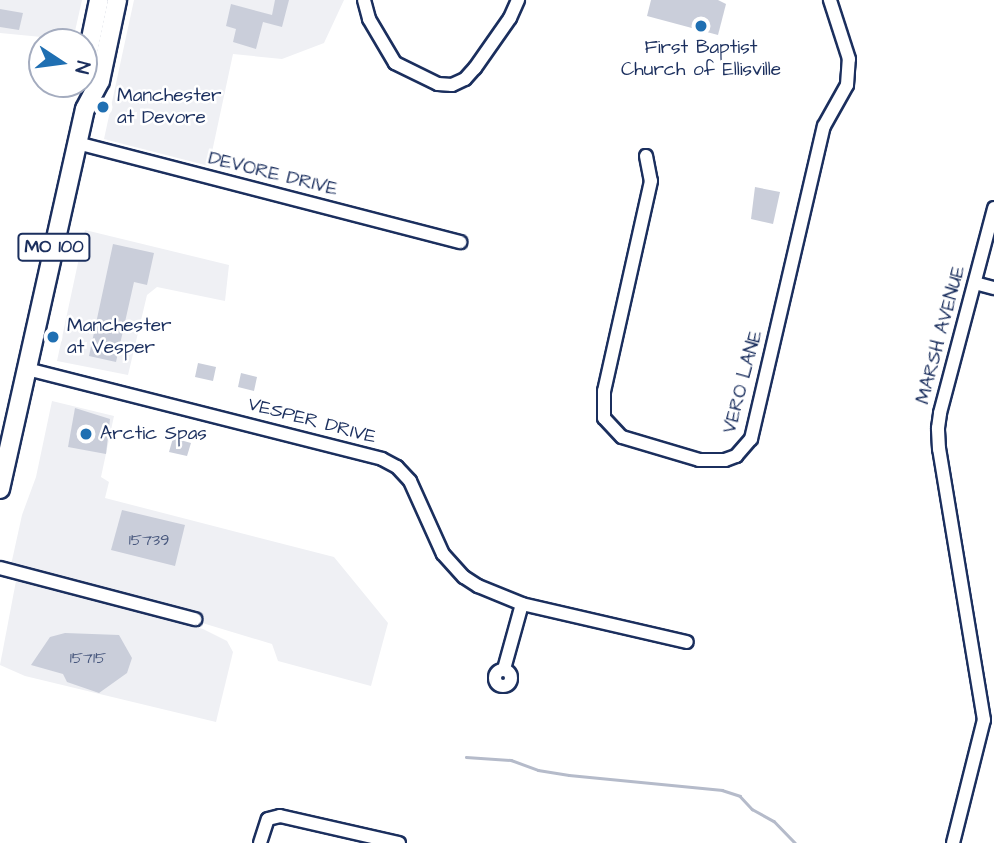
<!DOCTYPE html>
<style>
body{margin:0}
#map{position:relative;width:994px;height:843px;overflow:hidden;background:#fff;font-family:"Architects Daughter",sans-serif}
div>[style]{position:absolute}
[style*='--x']{left:calc(var(--x)*1px);top:calc(var(--y)*1px);width:calc(var(--w)*1px);rotate:calc(var(--a)*1deg)}
.built>*{inset:0;background:#eff0f4}
.stream>*{height:2.5px;margin:-1.25px;padding:0 1.25px;transform-origin:1.25px;border-radius:1.25px;background:#b5bbca}
.building>*{inset:0;background:#caceda}
.roads{filter:drop-shadow(2px 0 #1b2f5e) drop-shadow(-2px 0 #1b2f5e) drop-shadow(0 2px #1b2f5e) drop-shadow(0 -2px #1b2f5e)}
.minor>*{height:12px;margin:-6px;padding:0 6px;transform-origin:6px;border-radius:6px;background:#fff}
.minor>.ring{margin:-6px;padding:0;box-sizing:content-box;background:none;border:12px solid #fff;border-radius:50%}
.highway>*{height:18px;margin:-9px;padding:0 9px;transform-origin:9px;border-radius:9px;background:#fff}
.dots>*{width:19px;height:19px;translate:-50% -50%;box-sizing:border-box;border:4px solid #fff;border-radius:50%}
span{translate:-50% -50%;white-space:nowrap;text-align:center;line-height:1.15;-webkit-text-stroke:5px #fff;paint-order:stroke}
.number-label{font-size:16px;color:#47577d}
.number-label span{-webkit-text-stroke-width:0}
.shield-label span{padding:2px 5px;background:#fff;border:2px solid;border-radius:5px;-webkit-text-stroke-width:0}
.shield-label{font-size:18px;color:#1b2f5e;font-weight:700}
.poi-label{font-size:19px;color:#1b2f5e}
.left{translate:0 -50%;text-align:left}
.street-label{font-size:19px;color:#1b2f5e}
.north{position:absolute;left:28px;top:28px;width:70px;height:70px;box-sizing:border-box;background:#fff;border:2px solid #a4acbf;border-radius:50%;rotate:103deg;font-size:19px;font-weight:700;line-height:28px;text-align:center;color:#1b2f5e}
.north::after{content:'';display:block;margin:auto;width:24px;height:32px;background:#1f6fb2;clip-path:polygon(50% 0,100% 100%,50% 72%,0 100%)}
</style>
<div id="map">
<div class="built">
<i style="clip-path:polygon(0 0,82px 0,73px 40px,0 33px)"></i>
<i style="clip-path:polygon(134px 0,344px 0,324px 43px,282px 59px,233px 54px,209px 166px,104px 139px)"></i>
<i style="clip-path:polygon(85px 230px,229px 265px,225px 301px,157px 287px,147px 295px,128px 375px,57px 361px)"></i>
<i style="clip-path:polygon(52px 401px,114px 416px,101px 477px,109px 482px,105px 498px,334px 557px,388px 623px,371px 686px,278px 661px,272px 644px,11px 565px,22px 515px,36px 477px)"></i>
<i style="clip-path:polygon(16px 581px,203px 629px,227px 641px,233px 652px,216px 722px,25px 676px,0 665px)"></i>
</div>
<div class="stream">
<i style="--x:466;--y:757;--w:45;--a:3.8"></i>
<i style="--x:511;--y:760;--w:29;--a:20"></i>
<i style="--x:538;--y:770;--w:31;--a:9"></i>
<i style="--x:569;--y:775;--w:154;--a:5.6"></i>
<i style="--x:722;--y:790;--w:19;--a:18"></i>
<i style="--x:740;--y:796;--w:18;--a:47"></i>
<i style="--x:752;--y:809;--w:25;--a:29"></i>
<i style="--x:774;--y:821;--w:30;--a:46"></i>
</div>
<div class="building">
<i style="clip-path:polygon(275px 0,289px 0,282px 27px,263px 22px,256px 49px,233px 42px,236px 29px,226px 26px,231px 4px,272px 15px)"></i>
<i style="clip-path:polygon(651px 0,718px 0,726px 4px,718px 35px,647px 16px)"></i>
<i style="clip-path:polygon(0 9px,23px 13px,19px 30px,0 27px)"></i>
<i style="clip-path:polygon(755px 187px,780px 192px,773px 224px,751px 219px)"></i>
<i style="clip-path:polygon(113px 244px,154px 253px,147px 285px,134px 282px,116px 362px,89px 356px)"></i>
<i style="clip-path:polygon(198px 363px,216px 367px,213px 381px,195px 377px)"></i>
<i style="clip-path:polygon(241px 373px,257px 377px,254px 391px,238px 387px)"></i>
<i style="clip-path:polygon(75px 408px,110px 419px,106px 454px,68px 447px)"></i>
<i style="clip-path:polygon(173px 438px,191px 443px,187px 456px,169px 452px)"></i>
<i style="clip-path:polygon(122px 510px,185px 525px,175px 566px,111px 550px)"></i>
<i style="clip-path:polygon(65px 633px,119px 635px,132px 658px,127px 673px,99px 693px,67px 682px,63px 674px,31px 665px,50px 637px)"></i>
</div>
<div class="roads">
<div class="minor">
<i style="--x:364;--y:0;--w:20;--a:75"></i>
<i style="--x:369;--y:19;--w:51;--a:59.4"></i>
<i style="--x:395;--y:63;--w:48;--a:26"></i>
<i style="--x:438;--y:84;--w:14;--a:4"></i>
<i style="--x:452;--y:85;--w:14;--a:-25"></i>
<i style="--x:465;--y:79;--w:15;--a:-48"></i>
<i style="--x:475;--y:68;--w:61;--a:-55"></i>
<i style="--x:510;--y:18;--w:20;--a:-66"></i>
<i style="--x:77;--y:143;--w:396;--a:14.5"></i>
<i style="--x:646;--y:156;--w:25;--a:79"></i>
<i style="--x:651;--y:181;--w:215;--a:102.6"></i>
<i style="--x:604;--y:391;--w:27;--a:90"></i>
<i style="--x:604;--y:418;--w:26;--a:47"></i>
<i style="--x:622;--y:437;--w:80;--a:16.6"></i>
<i style="--x:699;--y:460;--w:26;--a:0"></i>
<i style="--x:725;--y:460;--w:12;--a:-20"></i>
<i style="--x:736;--y:456;--w:23;--a:-49"></i>
<i style="--x:751;--y:439;--w:321;--a:-76.9"></i>
<i style="--x:824;--y:126;--w:47;--a:-60.7"></i>
<i style="--x:847;--y:85;--w:26;--a:-86"></i>
<i style="--x:849;--y:59;--w:62;--a:-107.9"></i>
<i style="--x:975;--y:283;--w:20;--a:15"></i>
<i style="--x:27;--y:369;--w:366;--a:14.2"></i>
<i style="--x:382;--y:459;--w:17;--a:28"></i>
<i style="--x:397;--y:467;--w:19;--a:47"></i>
<i style="--x:410;--y:481;--w:80;--a:65.7"></i>
<i style="--x:443;--y:554;--w:31;--a:48"></i>
<i style="--x:464;--y:577;--w:17;--a:33"></i>
<i style="--x:478;--y:586;--w:48;--a:22.2"></i>
<i style="--x:522;--y:604;--w:169;--a:13"></i>
<i style="--x:0;--y:568;--w:202;--a:14.7"></i>
<i style="--x:504;--y:669;--w:67;--a:-74.5"></i>
<i class="ring" style="left:495px;top:670px;width:4px;height:4px"></i>
<i style="--x:260;--y:843;--w:25;--a:-72"></i>
<i style="--x:268;--y:819;--w:12;--a:-14"></i>
<i style="--x:280;--y:816;--w:122;--a:12.8"></i>
<i style="--x:953;--y:843;--w:127;--a:-75.9"></i>
<i style="--x:984;--y:720;--w:275;--a:-99.4"></i>
<i style="--x:939;--y:449;--w:21;--a:-93"></i>
<i style="--x:938;--y:428;--w:15;--a:-82"></i>
<i style="--x:940;--y:413;--w:212;--a:-75.2"></i>
</div>
<div class="highway">
<i style="--x:84;--y:72;--w:74;--a:-78.2"></i>
<i style="--x:0;--y:489;--w:389;--a:-77.4"></i>
<i style="--x:85;--y:109;--w:32;--a:-62"></i>
<i style="--x:100;--y:81;--w:83;--a:-78.1"></i>
</div>
</div>
<div class="dots">
<i style="left:701px;top:26px;background:#1f6fb2"></i>
<i style="left:103px;top:107px;background:#1f6fb2"></i>
<i style="left:53px;top:337px;background:#1f6fb2"></i>
<i style="left:86px;top:434px;background:#1f6fb2"></i>
</div>
<div class="number-label">
<span style="left:149px;top:540px">15739</span>
<span style="left:88px;top:658px">15715</span>
</div>
<div class="shield-label">
<span style="left:54px;top:247px">MO 100</span>
</div>
<div class="poi-label">
<span style="left:701px;top:59px">First Baptist<br>Church of Ellisville</span>
<span class="left" style="left:117px;top:107px">Manchester<br>at Devore</span>
<span class="left" style="left:67px;top:337px">Manchester<br>at Vesper</span>
<span class="left" style="left:100px;top:434px">Arctic Spas</span>
</div>
<div class="street-label">
<span style="left:273px;top:174px;rotate:14deg">DEVORE DRIVE</span>
<span style="left:941px;top:335px;rotate:-75deg">MARSH AVENUE</span>
<span style="left:743px;top:382px;rotate:-75deg">VERO LANE</span>
<span style="left:312px;top:421px;rotate:15deg">VESPER DRIVE</span>
</div>
<div class="north">N</div>
</div>
